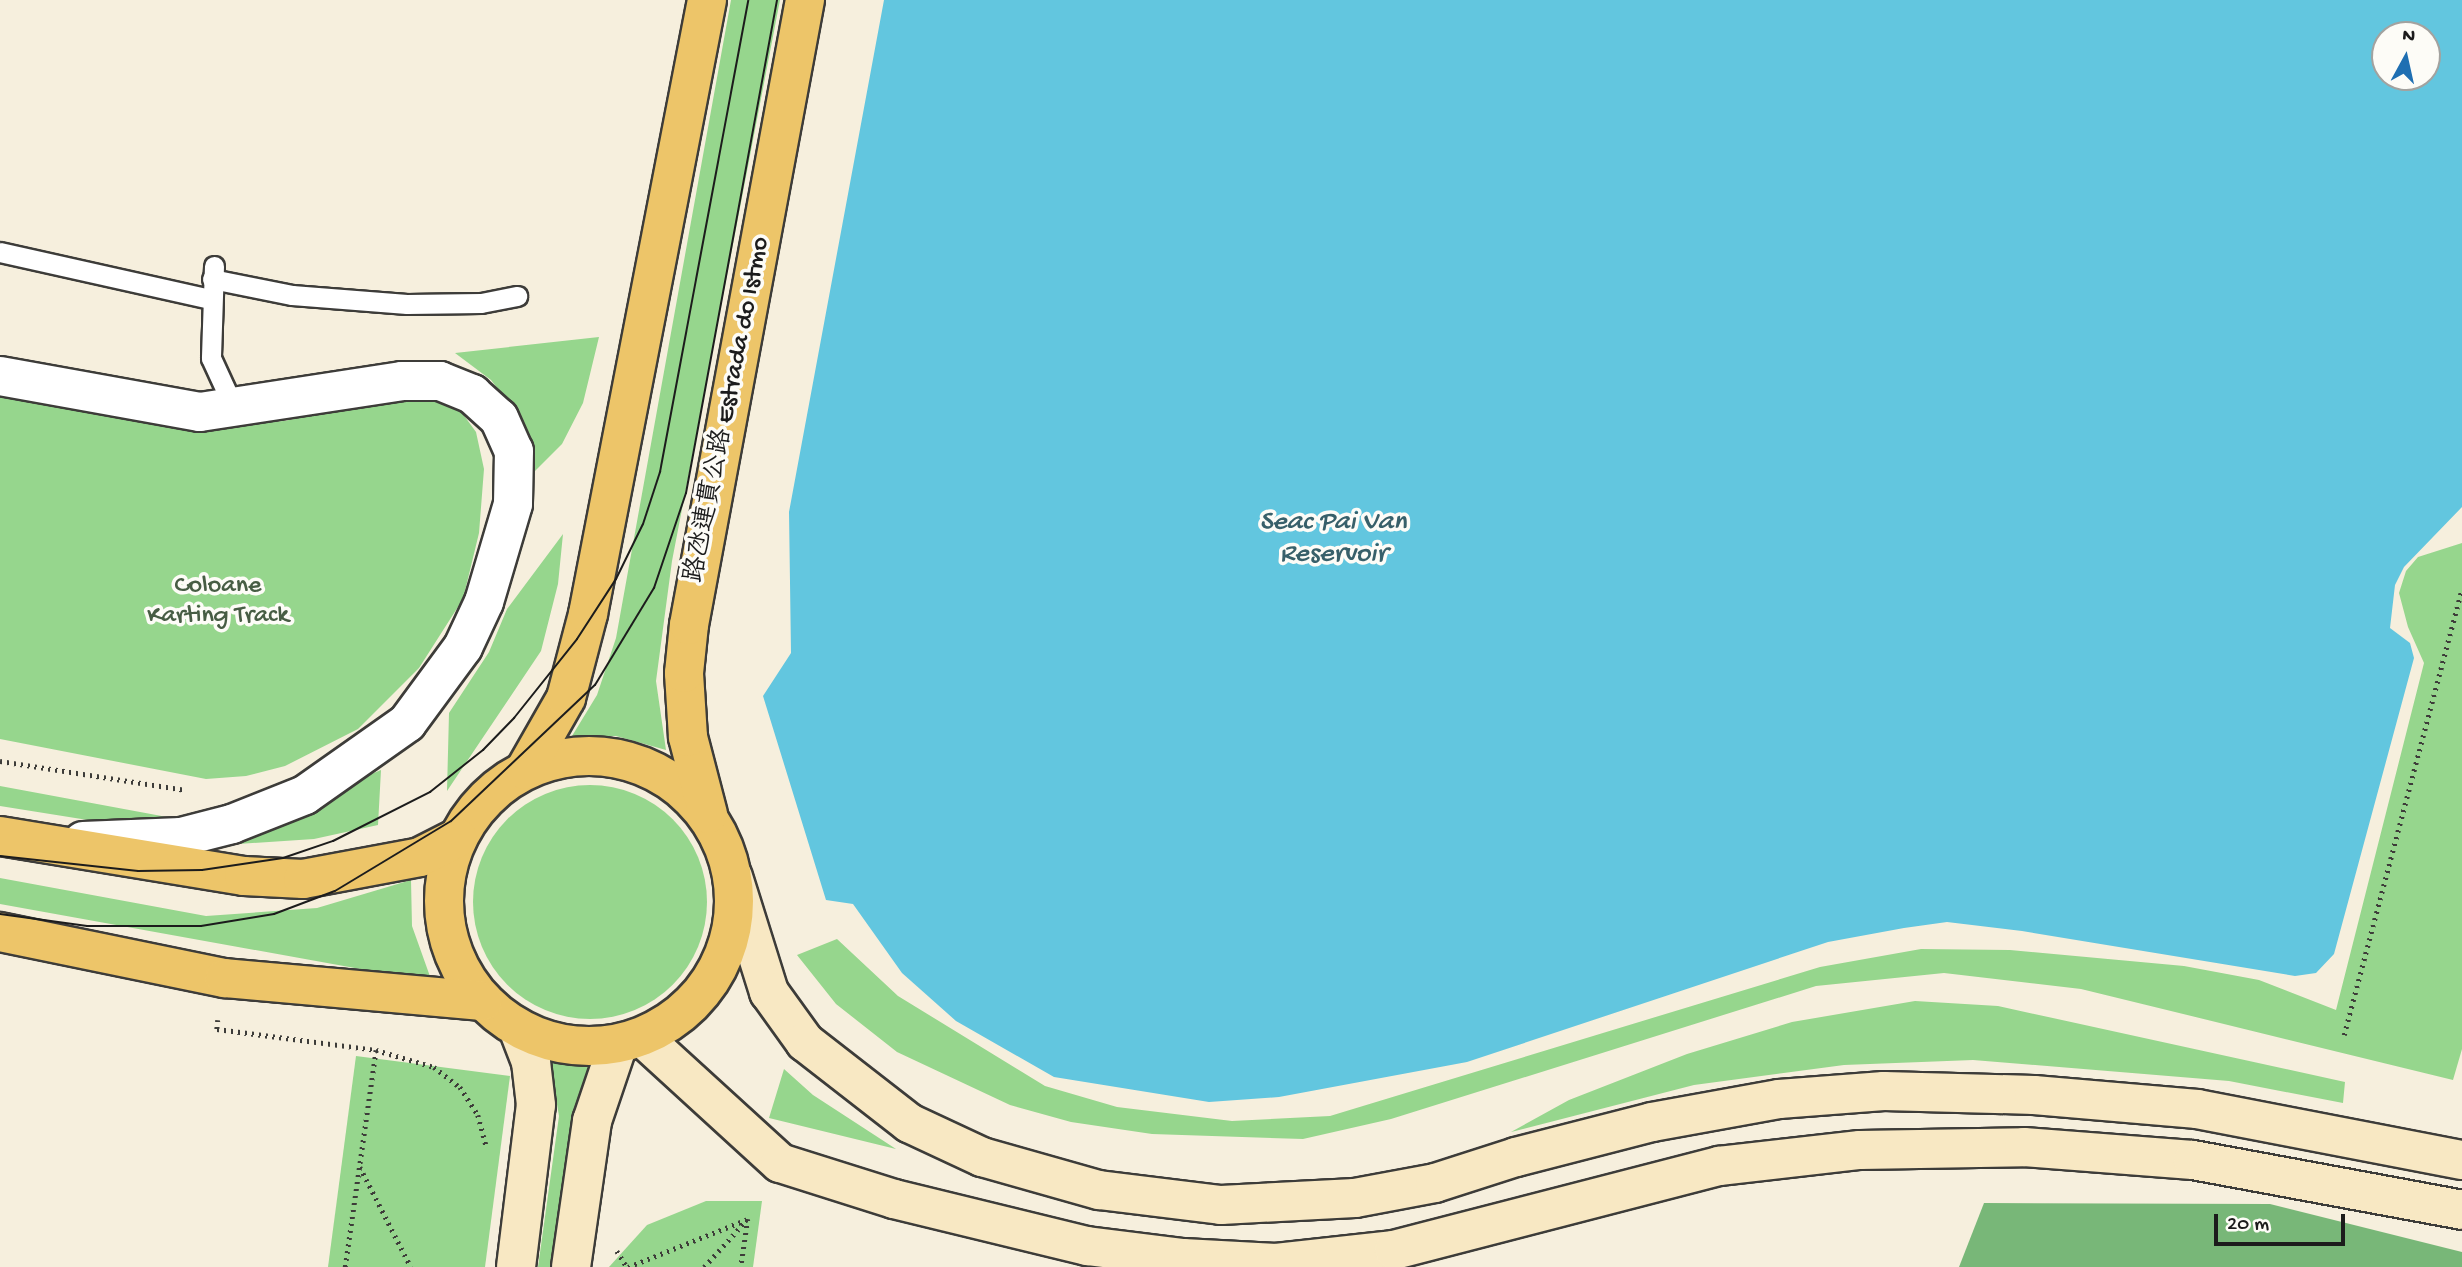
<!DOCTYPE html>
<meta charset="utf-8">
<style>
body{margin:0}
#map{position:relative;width:2462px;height:1267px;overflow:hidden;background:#f6efdd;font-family:"Gochi Hand","LXGW WenKai TC",sans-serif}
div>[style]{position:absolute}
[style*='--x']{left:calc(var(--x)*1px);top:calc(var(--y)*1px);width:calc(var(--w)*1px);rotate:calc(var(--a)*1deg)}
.green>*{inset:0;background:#96d68d}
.round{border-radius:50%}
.forest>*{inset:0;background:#78b778}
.water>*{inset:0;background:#62c6df}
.path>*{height:4.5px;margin-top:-2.25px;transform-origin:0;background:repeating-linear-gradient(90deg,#3d3c39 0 2px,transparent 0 7px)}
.roads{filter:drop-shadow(2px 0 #3d3c39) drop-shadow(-2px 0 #3d3c39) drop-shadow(0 2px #3d3c39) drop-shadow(0 -2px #3d3c39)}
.lane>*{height:19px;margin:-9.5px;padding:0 9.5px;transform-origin:9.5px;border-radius:9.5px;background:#fff}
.street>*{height:38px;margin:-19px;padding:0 19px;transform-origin:19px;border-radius:19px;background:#fff}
.secondary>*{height:38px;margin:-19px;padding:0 19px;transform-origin:19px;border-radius:19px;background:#f8e8c3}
.primary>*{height:38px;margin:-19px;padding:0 19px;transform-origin:19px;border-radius:19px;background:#edc569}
.primary>.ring{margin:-19px;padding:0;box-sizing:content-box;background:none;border:38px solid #edc569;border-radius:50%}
.tram>*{height:2px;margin:-1px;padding:0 1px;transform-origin:1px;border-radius:1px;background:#1c1c1c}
span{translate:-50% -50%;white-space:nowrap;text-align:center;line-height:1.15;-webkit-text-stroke:7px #fdfcf7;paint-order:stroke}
.street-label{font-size:26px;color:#1c1c1c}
.park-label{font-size:26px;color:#475d44}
.water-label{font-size:28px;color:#38606a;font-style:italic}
.north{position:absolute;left:2371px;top:21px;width:70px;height:70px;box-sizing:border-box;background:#fdfcf7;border:2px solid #a3a29f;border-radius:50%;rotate:8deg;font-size:19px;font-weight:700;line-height:28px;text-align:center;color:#1c1c1c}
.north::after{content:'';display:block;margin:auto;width:24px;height:32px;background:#1f6fb2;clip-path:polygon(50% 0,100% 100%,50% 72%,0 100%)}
.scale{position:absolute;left:2214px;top:1214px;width:131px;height:32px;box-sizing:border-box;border:4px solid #1c1c1c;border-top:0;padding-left:9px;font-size:21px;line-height:24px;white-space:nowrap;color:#1c1c1c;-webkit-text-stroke:5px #fdfcf7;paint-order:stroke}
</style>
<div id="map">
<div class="green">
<i style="clip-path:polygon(731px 0,780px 0,672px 561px,656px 681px,666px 750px,616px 736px,572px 736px,597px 695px,616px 638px)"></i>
<i style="clip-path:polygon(599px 337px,583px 403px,562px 444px,530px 476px,514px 410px,491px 380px,455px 353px)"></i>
<i style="clip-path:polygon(0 389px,218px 425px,284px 421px,382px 401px,439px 402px,460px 410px,476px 432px,484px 469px,479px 533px,463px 599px,419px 668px,358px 729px,285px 766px,246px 776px,206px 779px,0 739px)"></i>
<i style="clip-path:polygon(563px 534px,558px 584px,541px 651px,447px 791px,449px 713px,489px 652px,507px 609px)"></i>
<i style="clip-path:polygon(2462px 543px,2462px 1049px,2453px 1080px,2081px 989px,1944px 973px,1816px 986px,1391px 1119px,1303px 1139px,1152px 1134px,1071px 1122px,1010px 1105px,897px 1052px,836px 1004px,797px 955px,837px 939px,898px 996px,1045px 1086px,1117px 1107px,1232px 1121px,1330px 1116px,1820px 967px,1921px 949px,2010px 950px,2184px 966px,2259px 980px,2336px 1010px,2424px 663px,2408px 627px,2399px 593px,2406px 571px,2418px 557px)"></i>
<i style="clip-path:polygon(381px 770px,378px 825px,314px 839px,238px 844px,0 806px,0 786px,167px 817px,228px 819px,291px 807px)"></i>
<i class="round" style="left:473px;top:785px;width:234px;height:234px"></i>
<i style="clip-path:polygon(0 878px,206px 916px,317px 908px,411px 880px,412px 926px,432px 982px,0 904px)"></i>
<i style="clip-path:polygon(1915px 1001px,1998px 1006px,2345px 1082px,2343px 1103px,2229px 1081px,1973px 1060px,1844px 1065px,1694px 1085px,1511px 1132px,1569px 1100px,1687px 1054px,1792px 1022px)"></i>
<i style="clip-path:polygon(542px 1053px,573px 1061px,599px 1059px,573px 1118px,551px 1267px,538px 1267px,559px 1116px,551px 1070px)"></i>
<i style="clip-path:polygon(356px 1056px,510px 1076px,485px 1267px,328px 1267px)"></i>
<i style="clip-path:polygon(784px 1069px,813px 1095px,896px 1149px,769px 1118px)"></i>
<i style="clip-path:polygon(706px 1201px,762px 1201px,753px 1267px,609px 1267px,647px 1225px)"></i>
</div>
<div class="forest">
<i style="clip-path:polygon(1984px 1203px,2270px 1204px,2462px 1252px,2462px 1267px,1959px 1267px)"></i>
</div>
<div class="water">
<i style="clip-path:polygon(evenodd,884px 0,2462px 0,2462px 507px,2404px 567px,2395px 585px,2390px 628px,2410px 643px,2414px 658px,2334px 954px,2316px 973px,2295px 976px,2022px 931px,1947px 922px,1904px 928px,1828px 942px,1467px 1062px,1279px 1097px,1209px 1102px,1054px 1077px,956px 1021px,902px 973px,853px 904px,826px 900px,763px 696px,791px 653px,789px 512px,884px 0,2385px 35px,2427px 35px,2427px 77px,2385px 77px,2385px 35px)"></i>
</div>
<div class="path">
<i style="--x:0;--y:761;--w:188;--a:8.9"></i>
<i style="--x:218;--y:1020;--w:9;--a:96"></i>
<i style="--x:217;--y:1029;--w:160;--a:7.5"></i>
<i style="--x:376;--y:1050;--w:60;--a:16.3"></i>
<i style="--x:434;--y:1067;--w:33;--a:38"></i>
<i style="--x:460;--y:1087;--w:33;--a:57"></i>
<i style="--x:478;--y:1115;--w:31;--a:75"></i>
<i style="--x:2344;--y:1035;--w:461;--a:-75.2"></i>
<i style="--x:360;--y:1167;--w:112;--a:63"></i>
<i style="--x:617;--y:1251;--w:19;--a:58"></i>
<i style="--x:345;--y:1267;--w:219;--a:-81.9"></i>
<i style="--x:628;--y:1267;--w:129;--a:-21.8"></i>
<i style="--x:748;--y:1219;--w:49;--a:98.3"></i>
<i style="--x:704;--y:1267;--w:61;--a:-47.7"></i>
</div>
<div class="roads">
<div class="lane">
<i style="--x:0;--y:252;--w:215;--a:12.6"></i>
<i style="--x:214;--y:266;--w:92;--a:91.9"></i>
<i style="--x:211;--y:358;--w:55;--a:65.3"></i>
<i style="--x:212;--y:279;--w:82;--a:11.3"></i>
<i style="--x:292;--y:295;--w:115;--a:4.5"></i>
<i style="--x:407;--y:304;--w:74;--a:-0.8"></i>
<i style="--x:481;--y:303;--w:37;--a:-11"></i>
</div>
<div class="street">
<i style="--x:0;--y:376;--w:203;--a:10.2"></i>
<i style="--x:200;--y:412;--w:204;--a:-8.7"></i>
<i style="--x:402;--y:381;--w:38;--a:0"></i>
<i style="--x:440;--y:381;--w:35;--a:22"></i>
<i style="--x:472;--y:394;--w:36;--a:42"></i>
<i style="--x:499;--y:418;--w:36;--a:66"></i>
<i style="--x:514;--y:451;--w:53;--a:91.1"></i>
<i style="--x:513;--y:504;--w:102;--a:106.5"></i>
<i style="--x:484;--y:602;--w:50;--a:115"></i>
<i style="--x:463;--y:647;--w:94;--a:126.4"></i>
<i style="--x:407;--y:723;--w:125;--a:144.8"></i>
<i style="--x:305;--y:795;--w:79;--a:158.3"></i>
<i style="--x:232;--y:824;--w:53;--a:165.7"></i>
<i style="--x:181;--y:837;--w:98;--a:177.7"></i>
</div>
<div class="secondary">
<i style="--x:733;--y:877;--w:121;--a:72.6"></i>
<i style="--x:769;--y:992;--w:62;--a:54.2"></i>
<i style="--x:805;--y:1042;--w:132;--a:37.9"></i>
<i style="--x:909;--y:1123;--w:81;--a:25"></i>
<i style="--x:982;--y:1157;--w:122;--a:15.8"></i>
<i style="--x:1099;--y:1190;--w:123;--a:7"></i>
<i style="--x:1221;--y:1205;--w:134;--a:-3"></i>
<i style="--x:1355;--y:1198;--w:81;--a:-10.6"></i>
<i style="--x:1435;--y:1183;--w:85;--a:-17.8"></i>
<i style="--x:1516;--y:1157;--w:140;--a:-14.4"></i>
<i style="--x:1652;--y:1122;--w:129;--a:-10.3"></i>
<i style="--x:1779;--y:1099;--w:105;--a:-4.4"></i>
<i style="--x:1884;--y:1091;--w:150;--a:1.5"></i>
<i style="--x:2034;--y:1095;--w:164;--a:4.9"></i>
<i style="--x:2197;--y:1109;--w:270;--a:10.9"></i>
<i style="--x:642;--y:1037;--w:187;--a:42.4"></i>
<i style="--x:780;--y:1163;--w:120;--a:17.5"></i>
<i style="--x:894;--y:1199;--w:199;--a:13.7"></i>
<i style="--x:1087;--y:1246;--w:97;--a:7.1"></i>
<i style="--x:1183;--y:1258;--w:93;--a:3.1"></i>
<i style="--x:1276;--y:1263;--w:119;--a:-6.3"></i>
<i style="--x:1394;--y:1250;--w:336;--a:-14.5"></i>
<i style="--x:1719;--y:1166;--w:142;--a:-6.5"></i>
<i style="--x:1860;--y:1150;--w:164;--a:-1"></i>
<i style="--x:2024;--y:1147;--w:169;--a:4.4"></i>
<i style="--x:2193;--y:1160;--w:274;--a:10.5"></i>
<i style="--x:516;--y:1267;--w:163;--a:-83"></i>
<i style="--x:536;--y:1105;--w:43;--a:-96.6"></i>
<i style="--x:531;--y:1062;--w:36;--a:-111"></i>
<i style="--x:571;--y:1267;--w:148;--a:-81.8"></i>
<i style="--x:592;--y:1121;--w:81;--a:-71.3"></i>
</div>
<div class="primary">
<i class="ring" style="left:444px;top:756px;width:252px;height:252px"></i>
<i style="--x:525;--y:770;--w:83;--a:-60.3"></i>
<i style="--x:566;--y:698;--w:87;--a:-75.3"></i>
<i style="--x:588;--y:614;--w:625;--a:-79.03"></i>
<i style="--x:708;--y:814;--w:80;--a:-104.6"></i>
<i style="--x:688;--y:737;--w:64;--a:-93.6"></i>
<i style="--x:684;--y:673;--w:48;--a:-84.1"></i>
<i style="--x:689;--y:625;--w:636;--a:-79.49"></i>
<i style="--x:0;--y:836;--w:247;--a:9.3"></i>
<i style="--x:244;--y:876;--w:59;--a:2.9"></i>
<i style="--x:303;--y:879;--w:119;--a:-10.6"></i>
<i style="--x:420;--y:857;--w:42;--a:-27.2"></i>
<i style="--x:0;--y:932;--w:230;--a:11.6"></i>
<i style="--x:225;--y:978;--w:259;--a:5.1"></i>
</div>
</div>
<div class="tram">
<i style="--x:0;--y:856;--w:139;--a:6.2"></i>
<i style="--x:138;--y:871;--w:64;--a:-0.9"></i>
<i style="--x:202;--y:870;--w:82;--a:-8.4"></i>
<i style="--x:283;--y:858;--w:53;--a:-18.8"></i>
<i style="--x:333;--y:841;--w:109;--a:-26.8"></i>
<i style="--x:430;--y:792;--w:68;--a:-38.4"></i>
<i style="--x:483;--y:750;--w:45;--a:-45.9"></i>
<i style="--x:514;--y:718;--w:101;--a:-51.4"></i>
<i style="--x:577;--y:639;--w:72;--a:-57"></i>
<i style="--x:616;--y:579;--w:61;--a:-63.9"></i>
<i style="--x:643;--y:524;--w:55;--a:-71.9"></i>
<i style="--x:660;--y:472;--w:480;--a:-79.4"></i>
<i style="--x:0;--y:914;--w:88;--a:7.9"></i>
<i style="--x:87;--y:926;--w:114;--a:0"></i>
<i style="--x:201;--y:926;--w:74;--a:-9.3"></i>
<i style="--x:274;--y:914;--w:65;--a:-20.7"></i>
<i style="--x:335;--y:891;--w:135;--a:-31.1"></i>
<i style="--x:451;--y:821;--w:198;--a:-43.4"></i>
<i style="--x:595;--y:685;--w:114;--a:-58.7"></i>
<i style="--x:654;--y:588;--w:100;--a:-71.4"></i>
<i style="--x:686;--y:493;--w:501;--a:-79.54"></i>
</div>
<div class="street-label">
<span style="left:729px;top:410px;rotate:-79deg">路氹連貫公路 Estrada do Istmo</span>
</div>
<div class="park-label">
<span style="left:218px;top:602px">Coloane<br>Karting Track</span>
</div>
<div class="water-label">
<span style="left:1333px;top:539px">Seac Pai Van<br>Reservoir</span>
</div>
<div class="north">N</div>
<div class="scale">20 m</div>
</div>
